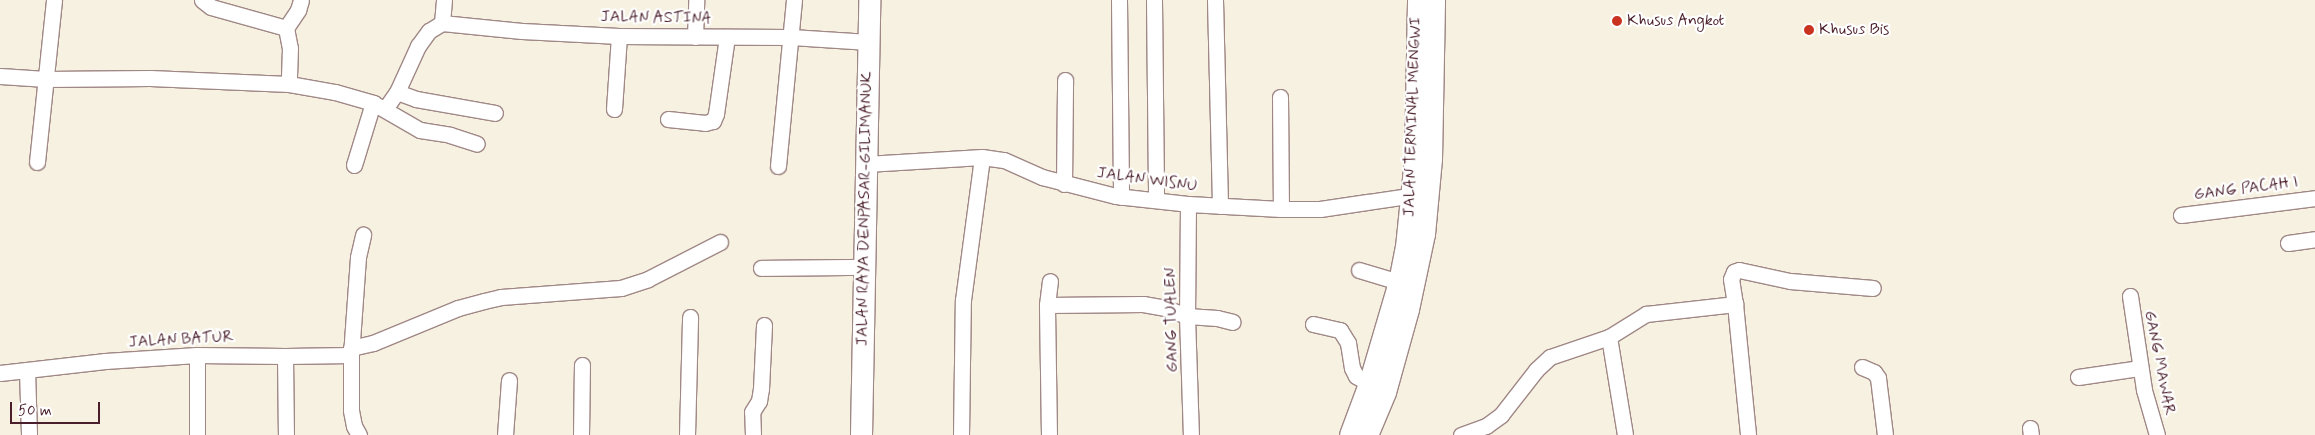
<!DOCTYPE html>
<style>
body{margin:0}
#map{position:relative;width:2315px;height:435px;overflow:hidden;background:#f6f1e1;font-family:Mynerve,sans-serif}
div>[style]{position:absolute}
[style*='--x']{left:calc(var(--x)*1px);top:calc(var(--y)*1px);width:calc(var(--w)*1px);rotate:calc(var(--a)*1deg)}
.roads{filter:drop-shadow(1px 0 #a08886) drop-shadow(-1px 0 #a08886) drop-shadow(0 1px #a08886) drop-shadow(0 -1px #a08886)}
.minor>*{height:15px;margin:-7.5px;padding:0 7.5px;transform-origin:7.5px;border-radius:7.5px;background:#fff}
.highway>*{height:21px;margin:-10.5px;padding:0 10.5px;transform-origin:10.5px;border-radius:10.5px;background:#fff}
.dots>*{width:14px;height:14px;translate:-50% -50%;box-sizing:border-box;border:2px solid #fff;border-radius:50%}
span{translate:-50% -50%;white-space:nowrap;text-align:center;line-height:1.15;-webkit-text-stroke:4.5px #fff;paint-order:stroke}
.street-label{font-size:16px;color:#4a1f2b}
.poi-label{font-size:16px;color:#4a1f2b}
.left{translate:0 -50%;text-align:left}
.scale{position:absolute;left:10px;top:402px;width:90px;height:22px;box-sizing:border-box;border:2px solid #4a1f2b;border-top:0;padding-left:6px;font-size:15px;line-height:18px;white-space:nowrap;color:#4a1f2b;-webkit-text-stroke:4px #fff;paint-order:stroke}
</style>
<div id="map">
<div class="roads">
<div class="minor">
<i style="--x:202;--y:0;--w:11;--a:38"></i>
<i style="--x:211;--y:7;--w:78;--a:15.6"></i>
<i style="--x:286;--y:28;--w:20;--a:79"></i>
<i style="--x:290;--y:48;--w:36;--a:92"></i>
<i style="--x:1119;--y:0;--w:197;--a:89.4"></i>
<i style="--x:1154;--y:0;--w:200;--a:89.4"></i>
<i style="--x:1215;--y:0;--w:206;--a:88.6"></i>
<i style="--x:442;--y:23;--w:80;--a:5.7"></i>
<i style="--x:522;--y:31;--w:97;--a:3"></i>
<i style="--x:619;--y:36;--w:172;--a:0.3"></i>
<i style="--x:791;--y:37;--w:78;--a:3.7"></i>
<i style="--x:442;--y:23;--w:23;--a:-85"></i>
<i style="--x:286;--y:28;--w:22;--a:-56"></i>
<i style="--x:298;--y:10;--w:10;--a:-73"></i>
<i style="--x:695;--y:37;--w:37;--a:-88"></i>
<i style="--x:0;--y:76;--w:46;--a:3.7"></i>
<i style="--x:46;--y:79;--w:104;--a:-0.6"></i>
<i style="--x:150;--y:78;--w:139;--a:2.5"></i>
<i style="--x:289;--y:84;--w:47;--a:9.9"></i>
<i style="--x:335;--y:92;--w:40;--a:16"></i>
<i style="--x:373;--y:103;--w:54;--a:29.9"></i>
<i style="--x:420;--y:130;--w:30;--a:9"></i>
<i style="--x:450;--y:135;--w:28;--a:18"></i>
<i style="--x:397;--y:92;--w:20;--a:20"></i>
<i style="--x:416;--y:99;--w:80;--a:10"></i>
<i style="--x:1280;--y:97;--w:112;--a:89.5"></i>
<i style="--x:385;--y:109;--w:21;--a:-55"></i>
<i style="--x:397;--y:92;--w:51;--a:-65.5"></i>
<i style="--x:418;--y:46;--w:19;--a:-54"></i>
<i style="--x:429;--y:31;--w:15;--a:-32"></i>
<i style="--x:614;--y:109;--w:73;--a:-86.1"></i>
<i style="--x:668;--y:119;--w:37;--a:6"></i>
<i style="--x:705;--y:123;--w:8;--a:-14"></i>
<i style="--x:713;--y:121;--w:8;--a:-67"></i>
<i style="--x:716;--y:114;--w:78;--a:-81.9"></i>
<i style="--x:37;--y:162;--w:163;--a:-84"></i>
<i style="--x:866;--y:164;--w:116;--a:-3.5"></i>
<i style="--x:982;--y:157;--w:22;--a:8"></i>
<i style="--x:1004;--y:160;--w:42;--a:24.1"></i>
<i style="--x:1042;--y:177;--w:76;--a:14.4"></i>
<i style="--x:1116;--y:196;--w:72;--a:6.3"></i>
<i style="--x:1188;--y:204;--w:93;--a:3.1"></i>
<i style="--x:1281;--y:209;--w:39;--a:0"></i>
<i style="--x:1320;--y:209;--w:102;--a:-8.4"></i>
<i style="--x:354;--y:165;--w:65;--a:-73"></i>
<i style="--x:778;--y:166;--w:167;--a:-84.5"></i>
<i style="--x:1064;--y:184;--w:104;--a:-89.4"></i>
<i style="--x:1188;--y:204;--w:112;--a:90.5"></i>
<i style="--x:1187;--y:316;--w:119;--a:88.1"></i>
<i style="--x:2181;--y:215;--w:135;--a:-7.2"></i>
<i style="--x:2288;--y:243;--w:27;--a:-8"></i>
<i style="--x:761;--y:268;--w:103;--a:-0.6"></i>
<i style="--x:1359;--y:270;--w:42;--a:16.7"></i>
<i style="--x:2130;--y:296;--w:95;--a:81.5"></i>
<i style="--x:2144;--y:390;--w:47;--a:73.9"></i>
<i style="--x:1735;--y:304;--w:132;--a:84.3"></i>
<i style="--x:1047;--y:305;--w:96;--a:-0.6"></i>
<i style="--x:1143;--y:304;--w:23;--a:10"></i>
<i style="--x:1166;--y:308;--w:22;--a:21"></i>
<i style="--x:1187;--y:316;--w:30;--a:4"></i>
<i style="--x:1217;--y:318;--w:16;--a:14"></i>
<i style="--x:1313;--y:324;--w:28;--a:13"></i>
<i style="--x:1340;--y:330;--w:15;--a:58"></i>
<i style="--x:1348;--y:343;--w:25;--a:81"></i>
<i style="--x:1352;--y:368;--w:9;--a:63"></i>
<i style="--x:1356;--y:376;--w:24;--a:30"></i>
<i style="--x:1609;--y:337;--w:44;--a:-31.9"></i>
<i style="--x:1646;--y:314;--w:90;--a:-6.4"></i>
<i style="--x:1735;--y:304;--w:25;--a:-99"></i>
<i style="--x:1731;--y:279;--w:8;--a:-67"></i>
<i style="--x:1734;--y:272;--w:5;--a:-22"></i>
<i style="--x:1739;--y:270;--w:52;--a:12.2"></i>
<i style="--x:1790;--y:281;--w:83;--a:4.8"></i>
<i style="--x:351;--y:348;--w:23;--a:-13"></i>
<i style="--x:373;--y:343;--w:92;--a:-22.4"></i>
<i style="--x:458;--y:308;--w:27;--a:-15"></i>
<i style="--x:484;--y:301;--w:17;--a:-13"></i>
<i style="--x:501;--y:297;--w:120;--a:-4.3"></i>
<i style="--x:621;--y:288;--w:28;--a:-18"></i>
<i style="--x:648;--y:279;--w:81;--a:-27.2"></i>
<i style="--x:285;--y:356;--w:66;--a:-0.9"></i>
<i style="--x:1862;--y:367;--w:13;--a:23"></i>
<i style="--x:1874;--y:372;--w:7;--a:56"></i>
<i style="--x:1878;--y:378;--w:57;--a:83"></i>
<i style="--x:27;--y:370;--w:65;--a:88.2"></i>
<i style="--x:0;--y:373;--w:106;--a:-6.5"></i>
<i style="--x:105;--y:361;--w:92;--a:-3.7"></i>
<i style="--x:197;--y:355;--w:88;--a:0.7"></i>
<i style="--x:285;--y:356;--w:79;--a:89.3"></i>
<i style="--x:2078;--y:377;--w:63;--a:-8.3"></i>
<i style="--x:2030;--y:428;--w:7;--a:82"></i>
<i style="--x:197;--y:435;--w:80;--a:-90"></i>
<i style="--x:359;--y:435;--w:10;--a:-119"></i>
<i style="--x:354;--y:426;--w:16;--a:-101"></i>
<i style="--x:351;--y:410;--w:55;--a:-90"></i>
<i style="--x:351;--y:355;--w:98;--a:-85.9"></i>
<i style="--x:358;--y:257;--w:23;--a:-77"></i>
<i style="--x:505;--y:435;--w:55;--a:-85.8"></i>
<i style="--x:581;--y:435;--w:70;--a:-89.2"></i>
<i style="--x:687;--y:435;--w:118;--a:-88.5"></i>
<i style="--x:753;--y:435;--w:23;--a:-92"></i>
<i style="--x:752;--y:412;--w:13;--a:-58"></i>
<i style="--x:759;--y:401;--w:12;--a:-81"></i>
<i style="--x:761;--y:389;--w:64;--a:-87.3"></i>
<i style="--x:961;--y:435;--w:135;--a:-89.2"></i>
<i style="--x:963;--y:300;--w:144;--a:-82.4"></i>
<i style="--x:1049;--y:435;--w:130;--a:-90.9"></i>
<i style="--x:1047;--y:305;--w:24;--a:-83"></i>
<i style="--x:1461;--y:435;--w:27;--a:-20"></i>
<i style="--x:1486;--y:426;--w:19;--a:-36"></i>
<i style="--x:1501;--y:415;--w:57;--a:-52.1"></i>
<i style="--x:1536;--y:370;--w:19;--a:-43"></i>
<i style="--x:1550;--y:357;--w:62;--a:-18.7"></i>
<i style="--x:1609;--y:337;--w:99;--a:80.7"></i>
</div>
<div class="highway">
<i style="--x:861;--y:435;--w:435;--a:-88.9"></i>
<i style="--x:1350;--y:435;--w:54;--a:-69.6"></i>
<i style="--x:1369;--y:384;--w:106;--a:-73.6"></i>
<i style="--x:1399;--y:282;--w:36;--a:-79"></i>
<i style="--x:1406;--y:247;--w:88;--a:-84.2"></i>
<i style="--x:1415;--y:159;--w:159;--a:-88.9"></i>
<i style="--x:1367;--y:435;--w:47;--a:-67.3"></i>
<i style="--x:1385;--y:392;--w:86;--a:-74.5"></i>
<i style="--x:1408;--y:309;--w:77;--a:-78"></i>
<i style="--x:1424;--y:234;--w:75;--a:-84.7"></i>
<i style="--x:1431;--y:159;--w:159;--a:-88.9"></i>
</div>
</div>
<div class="dots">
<i style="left:1617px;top:21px;background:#c8321e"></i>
<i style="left:1809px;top:30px;background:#c8321e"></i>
</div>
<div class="street-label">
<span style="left:656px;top:18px;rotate:1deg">JALAN ASTINA</span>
<span style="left:1413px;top:117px;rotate:-88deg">JALAN TERMINAL MENGWI</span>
<span style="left:1147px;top:180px;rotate:8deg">JALAN WISNU</span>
<span style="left:2246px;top:189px;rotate:-7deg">GANG PACAH I</span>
<span style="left:865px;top:209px;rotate:-89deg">JALAN RAYA DENPASAR-GILIMANUK</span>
<span style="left:1172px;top:320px;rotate:-91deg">GANG TUALEN</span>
<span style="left:181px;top:340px;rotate:-3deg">JALAN BATUR</span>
<span style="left:2159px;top:363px;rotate:79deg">GANG MAWAR</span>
</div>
<div class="poi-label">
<span class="left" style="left:1627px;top:21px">Khusus Angkot</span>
<span class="left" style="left:1819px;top:30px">Khusus Bis</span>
</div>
<div class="scale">50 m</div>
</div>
